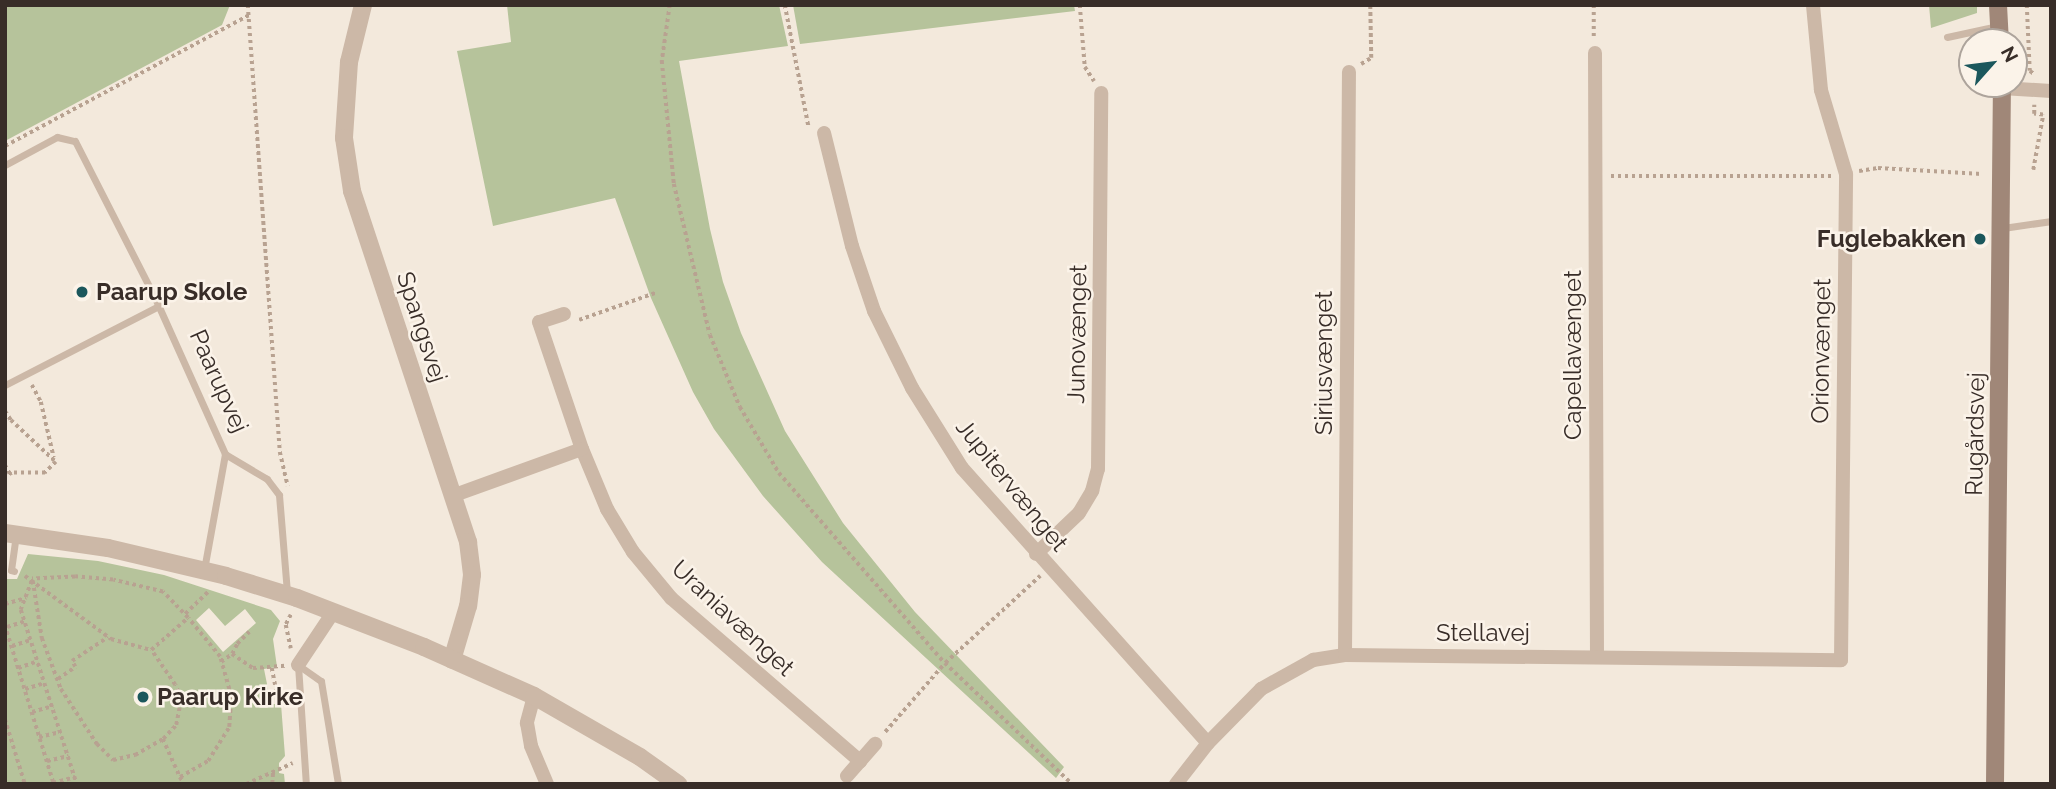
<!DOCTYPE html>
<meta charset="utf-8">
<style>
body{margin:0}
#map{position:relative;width:2056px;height:789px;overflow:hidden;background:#f3e9dc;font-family:Raleway,sans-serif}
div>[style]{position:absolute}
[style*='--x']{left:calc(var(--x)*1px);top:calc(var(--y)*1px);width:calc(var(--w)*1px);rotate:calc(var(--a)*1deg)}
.green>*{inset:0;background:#b6c39b}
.path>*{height:3.5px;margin-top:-1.75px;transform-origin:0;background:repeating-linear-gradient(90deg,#b8a291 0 3.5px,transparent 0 7px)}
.service>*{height:7px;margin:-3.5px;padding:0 3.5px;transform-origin:3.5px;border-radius:3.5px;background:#ccb8a7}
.minor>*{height:14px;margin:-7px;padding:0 7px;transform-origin:7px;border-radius:7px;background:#ccb8a7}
.tertiary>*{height:18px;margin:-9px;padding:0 9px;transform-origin:9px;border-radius:9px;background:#ccb8a7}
.secondary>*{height:18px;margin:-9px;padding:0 9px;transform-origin:9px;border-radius:9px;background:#a08778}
.dots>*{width:19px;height:19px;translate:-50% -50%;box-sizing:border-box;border:4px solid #fbf3e9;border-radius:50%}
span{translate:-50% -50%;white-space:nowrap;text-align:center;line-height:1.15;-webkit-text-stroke:5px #fbf3e9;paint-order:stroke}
.poi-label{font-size:24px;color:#382d28;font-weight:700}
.right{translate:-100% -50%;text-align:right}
.left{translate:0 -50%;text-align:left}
.street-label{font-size:24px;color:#382d28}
.frame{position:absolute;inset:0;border:7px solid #382d28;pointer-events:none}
.north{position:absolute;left:1958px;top:28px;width:70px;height:70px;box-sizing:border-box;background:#fbf3e9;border:2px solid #ada49c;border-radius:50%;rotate:62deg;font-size:19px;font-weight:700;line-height:28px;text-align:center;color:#382d28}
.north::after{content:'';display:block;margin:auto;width:24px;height:32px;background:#1b575c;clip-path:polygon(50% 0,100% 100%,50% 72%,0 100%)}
</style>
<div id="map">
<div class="green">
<i style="clip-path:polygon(5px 5px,230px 5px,222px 25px,5px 141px)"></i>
<i style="clip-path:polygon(507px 5px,779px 5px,788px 46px,679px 61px,710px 229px,723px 282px,741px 333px,785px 431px,843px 523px,915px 612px,1064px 767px,1056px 778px,822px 562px,763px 496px,714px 429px,693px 392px,651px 298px,615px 198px,493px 226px,457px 51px,511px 42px)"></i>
<i style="clip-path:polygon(793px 5px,1074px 5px,1075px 11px,800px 44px)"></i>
<i style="clip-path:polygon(1929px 5px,1977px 5px,1977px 13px,1931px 28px)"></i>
<i style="clip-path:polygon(evenodd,28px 554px,98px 561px,164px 575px,271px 610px,280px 621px,273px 639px,277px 667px,264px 669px,271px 704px,281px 704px,285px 756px,279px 763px,279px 773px,284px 774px,285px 784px,5px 784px,5px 579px,17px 579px,28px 554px,209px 608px,225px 626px,245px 609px,256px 623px,223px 652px,196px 620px,209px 608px)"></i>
</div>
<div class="path">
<i style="--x:248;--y:5;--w:448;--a:85.9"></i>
<i style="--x:280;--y:452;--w:35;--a:77"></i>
<i style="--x:670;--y:5;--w:57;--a:98.1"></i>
<i style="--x:662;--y:61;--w:124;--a:84.4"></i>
<i style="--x:674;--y:184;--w:155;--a:76.6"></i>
<i style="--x:710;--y:335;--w:78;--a:67.4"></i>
<i style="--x:740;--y:407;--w:77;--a:59.4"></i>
<i style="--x:779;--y:473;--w:252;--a:48.9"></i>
<i style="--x:945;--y:663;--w:175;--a:43.6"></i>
<i style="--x:785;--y:5;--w:125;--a:79"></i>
<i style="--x:1080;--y:5;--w:62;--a:85.4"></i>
<i style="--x:1085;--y:67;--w:17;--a:57"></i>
<i style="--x:1594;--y:5;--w:33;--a:90"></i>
<i style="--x:2027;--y:5;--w:66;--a:87.4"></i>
<i style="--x:2030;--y:71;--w:5;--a:37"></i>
<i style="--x:1361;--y:64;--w:12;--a:-31"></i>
<i style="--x:1371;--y:58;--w:53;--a:-91.1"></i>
<i style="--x:5;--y:146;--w:277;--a:-28.2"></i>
<i style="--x:2033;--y:170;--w:56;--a:-79.7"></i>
<i style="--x:2043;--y:115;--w:9;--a:-174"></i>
<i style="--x:2034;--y:114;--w:9;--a:-90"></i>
<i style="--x:1859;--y:171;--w:19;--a:-9"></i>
<i style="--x:1878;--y:168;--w:104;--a:3.3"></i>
<i style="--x:1611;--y:176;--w:220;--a:0"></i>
<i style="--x:579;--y:320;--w:81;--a:-19.6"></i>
<i style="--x:32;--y:385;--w:19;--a:62"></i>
<i style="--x:41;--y:402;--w:57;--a:76.9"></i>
<i style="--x:5;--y:411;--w:11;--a:56"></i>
<i style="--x:11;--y:420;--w:62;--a:43"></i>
<i style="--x:56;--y:462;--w:16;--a:135"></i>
<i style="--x:45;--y:473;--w:33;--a:180"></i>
<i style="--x:12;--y:473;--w:8;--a:150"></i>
<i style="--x:5;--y:465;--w:10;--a:61"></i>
<i style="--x:25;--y:576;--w:107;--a:36.2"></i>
<i style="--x:111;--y:639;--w:41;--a:15.4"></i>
<i style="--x:151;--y:650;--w:49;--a:-40.9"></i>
<i style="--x:188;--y:618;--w:36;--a:-134"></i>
<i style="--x:163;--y:592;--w:51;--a:-166.5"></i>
<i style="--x:113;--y:580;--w:38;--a:-175"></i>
<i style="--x:75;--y:577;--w:43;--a:177.3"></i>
<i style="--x:32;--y:581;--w:31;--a:111"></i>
<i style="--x:21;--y:610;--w:183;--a:72.2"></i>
<i style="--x:33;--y:581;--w:58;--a:81"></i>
<i style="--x:42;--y:638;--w:54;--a:69.6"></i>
<i style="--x:61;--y:689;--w:66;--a:56.8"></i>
<i style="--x:97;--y:744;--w:23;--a:45"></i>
<i style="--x:113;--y:760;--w:23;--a:-13"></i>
<i style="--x:135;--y:755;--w:32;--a:-30"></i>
<i style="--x:163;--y:739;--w:19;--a:-47"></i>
<i style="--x:176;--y:725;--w:26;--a:-79"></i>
<i style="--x:181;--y:699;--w:15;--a:-113"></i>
<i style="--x:175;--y:685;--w:42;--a:-124.4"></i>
<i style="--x:5;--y:604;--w:22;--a:-16"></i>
<i style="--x:185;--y:614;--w:33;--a:-44"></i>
<i style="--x:291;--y:615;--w:11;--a:117"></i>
<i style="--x:286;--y:625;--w:24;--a:78"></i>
<i style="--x:5;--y:625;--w:166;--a:72.9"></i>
<i style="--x:7;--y:627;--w:19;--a:-18"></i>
<i style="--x:12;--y:646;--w:20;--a:-18"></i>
<i style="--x:232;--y:654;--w:11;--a:-63"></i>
<i style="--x:237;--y:644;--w:20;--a:-45"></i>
<i style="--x:221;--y:662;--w:14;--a:-36"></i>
<i style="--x:232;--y:654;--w:25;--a:34"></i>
<i style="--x:253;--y:668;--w:32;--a:-4"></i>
<i style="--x:18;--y:668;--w:21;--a:-19"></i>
<i style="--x:272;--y:668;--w:33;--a:79"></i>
<i style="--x:58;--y:679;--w:21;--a:-35"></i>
<i style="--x:75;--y:667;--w:7;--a:-117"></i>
<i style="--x:72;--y:661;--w:43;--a:-33.7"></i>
<i style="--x:25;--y:689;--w:21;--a:-17"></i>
<i style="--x:32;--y:712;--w:22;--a:-16"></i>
<i style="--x:5;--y:719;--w:68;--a:72.9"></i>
<i style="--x:885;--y:732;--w:91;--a:-49"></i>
<i style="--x:945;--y:663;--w:129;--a:-42.5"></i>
<i style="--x:39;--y:737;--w:22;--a:-13"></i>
<i style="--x:163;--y:739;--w:42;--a:65.9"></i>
<i style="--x:180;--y:777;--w:32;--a:-30"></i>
<i style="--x:208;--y:761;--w:40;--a:-58"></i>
<i style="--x:229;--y:727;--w:31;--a:-86"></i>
<i style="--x:231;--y:696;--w:41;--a:-105.8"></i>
<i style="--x:220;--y:657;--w:50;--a:-129.4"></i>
<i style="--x:47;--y:761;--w:22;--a:-13"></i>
<i style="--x:180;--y:777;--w:8;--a:60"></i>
<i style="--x:53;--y:783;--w:23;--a:-15"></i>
<i style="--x:246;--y:784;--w:51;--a:-24.1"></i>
<i style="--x:272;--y:784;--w:13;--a:-86"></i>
</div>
<div class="service">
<i style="--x:1947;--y:37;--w:52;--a:-12.2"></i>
<i style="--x:5;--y:165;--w:59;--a:-28.3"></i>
<i style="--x:57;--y:137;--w:18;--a:13"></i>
<i style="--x:75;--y:141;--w:176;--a:63"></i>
<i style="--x:155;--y:298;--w:171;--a:65.8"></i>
<i style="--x:225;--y:454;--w:117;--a:100.3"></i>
<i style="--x:2003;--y:228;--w:49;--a:-8.3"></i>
<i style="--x:5;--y:385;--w:173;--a:-27.2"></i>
<i style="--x:225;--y:454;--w:49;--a:30.8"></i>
<i style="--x:267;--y:479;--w:20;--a:53"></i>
<i style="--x:279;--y:495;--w:98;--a:85.3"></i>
<i style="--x:14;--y:571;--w:3;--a:-162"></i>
<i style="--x:11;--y:570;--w:34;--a:-82"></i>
<i style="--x:298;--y:665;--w:28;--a:35"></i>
<i style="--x:321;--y:681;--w:104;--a:80.6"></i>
<i style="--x:298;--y:665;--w:119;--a:86.2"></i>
</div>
<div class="minor">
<i style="--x:1595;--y:53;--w:604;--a:89.81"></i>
<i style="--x:2002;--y:88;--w:49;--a:3.5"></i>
<i style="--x:824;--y:133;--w:116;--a:76.1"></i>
<i style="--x:852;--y:246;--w:69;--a:71.3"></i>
<i style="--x:874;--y:311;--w:86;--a:63.7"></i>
<i style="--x:912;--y:388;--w:94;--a:58"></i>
<i style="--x:962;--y:468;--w:369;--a:48.2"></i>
<i style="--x:564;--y:314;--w:26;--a:162"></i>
<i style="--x:539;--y:322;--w:134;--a:71.3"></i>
<i style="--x:582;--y:449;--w:65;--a:67.4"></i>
<i style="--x:607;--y:509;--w:50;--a:58.8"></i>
<i style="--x:633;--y:552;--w:60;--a:50.4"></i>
<i style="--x:671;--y:598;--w:250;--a:40.8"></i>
<i style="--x:452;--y:496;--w:138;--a:-19.9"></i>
<i style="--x:1036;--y:554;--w:59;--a:-43.6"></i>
<i style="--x:1079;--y:513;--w:26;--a:-59"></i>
<i style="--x:1092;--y:491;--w:23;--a:-75"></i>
<i style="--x:1098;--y:469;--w:376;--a:-89.5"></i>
<i style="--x:1345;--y:655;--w:583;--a:-89.61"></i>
<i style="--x:298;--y:665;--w:65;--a:-56.3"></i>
<i style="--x:534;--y:696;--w:28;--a:105"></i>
<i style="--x:527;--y:723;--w:23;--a:80"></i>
<i style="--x:531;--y:746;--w:41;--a:67.2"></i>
<i style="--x:847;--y:776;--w:43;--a:-48.8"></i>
<i style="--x:1176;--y:784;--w:52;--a:-52"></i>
<i style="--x:1208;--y:743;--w:76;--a:-45.5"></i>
<i style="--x:1261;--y:689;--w:60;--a:-29.1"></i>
<i style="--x:1313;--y:660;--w:32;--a:-9"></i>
<i style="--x:1345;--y:655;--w:496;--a:0.6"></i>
<i style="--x:1841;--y:660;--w:486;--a:-89.4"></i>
<i style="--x:1846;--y:174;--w:88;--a:-106.6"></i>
<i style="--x:1821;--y:90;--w:85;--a:-95.4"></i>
</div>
<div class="tertiary">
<i style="--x:363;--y:5;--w:59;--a:103.8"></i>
<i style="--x:349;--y:62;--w:76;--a:93.8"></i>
<i style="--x:344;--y:138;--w:54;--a:81.4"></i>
<i style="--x:352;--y:191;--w:370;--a:71.7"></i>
<i style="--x:468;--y:542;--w:33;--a:83"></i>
<i style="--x:472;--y:575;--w:31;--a:97"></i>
<i style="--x:468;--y:606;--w:56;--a:106.5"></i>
<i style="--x:5;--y:533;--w:104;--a:8.3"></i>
<i style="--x:108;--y:548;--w:121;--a:13.3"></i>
<i style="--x:226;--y:576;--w:74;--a:17.2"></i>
<i style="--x:297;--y:598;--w:136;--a:21.1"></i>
<i style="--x:424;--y:647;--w:120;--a:24"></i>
<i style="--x:534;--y:696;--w:122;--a:29.9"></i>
<i style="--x:640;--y:757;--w:47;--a:35.4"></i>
</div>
<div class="secondary">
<i style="--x:1998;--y:5;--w:37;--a:87"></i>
<i style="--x:1995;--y:784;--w:700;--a:-89.43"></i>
</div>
<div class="dots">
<i style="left:1980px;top:239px;background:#1b575c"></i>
<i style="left:82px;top:292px;background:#1b575c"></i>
<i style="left:143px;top:697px;background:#1b575c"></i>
</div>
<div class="poi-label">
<span class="right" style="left:1966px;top:239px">Fuglebakken</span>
<span class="left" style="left:96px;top:292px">Paarup Skole</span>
<span class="left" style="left:157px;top:697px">Paarup Kirke</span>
</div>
<div class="street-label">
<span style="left:422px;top:327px;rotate:72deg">Spangsvej</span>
<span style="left:1077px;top:334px;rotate:-89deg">Junovænget</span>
<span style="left:1821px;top:351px;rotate:-89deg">Orionvænget</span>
<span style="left:1573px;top:355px;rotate:-90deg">Capellavænget</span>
<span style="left:1324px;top:363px;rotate:-90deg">Siriusvænget</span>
<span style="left:219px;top:381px;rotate:66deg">Paarupvej</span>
<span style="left:1975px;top:434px;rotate:-89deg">Rugårdsvej</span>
<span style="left:1012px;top:485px;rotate:51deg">Jupitervænget</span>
<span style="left:733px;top:618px;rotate:43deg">Uraniavænget</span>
<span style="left:1483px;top:633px">Stellavej</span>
</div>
<div class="frame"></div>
<div class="north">N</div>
</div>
